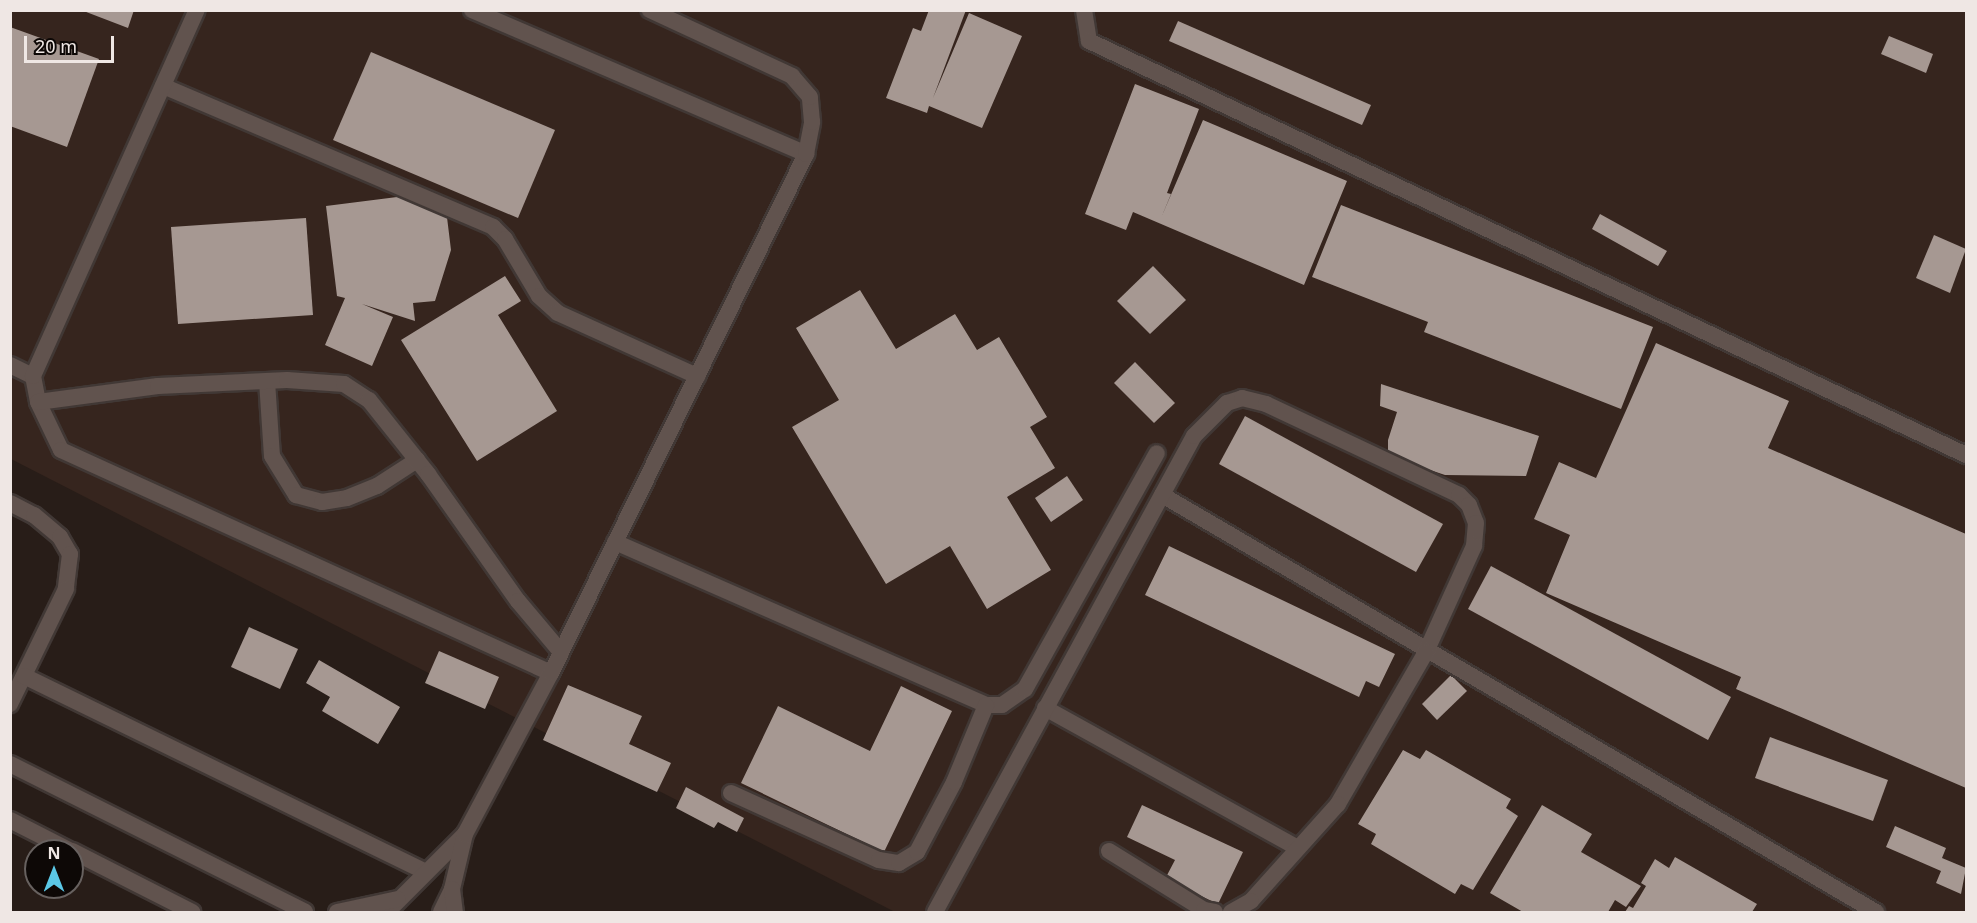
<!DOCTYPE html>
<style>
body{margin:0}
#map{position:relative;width:1977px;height:923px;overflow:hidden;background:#281d18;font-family:"Noto Sans",sans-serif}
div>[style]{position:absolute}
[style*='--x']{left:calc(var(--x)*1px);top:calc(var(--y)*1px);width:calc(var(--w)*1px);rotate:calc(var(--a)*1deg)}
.built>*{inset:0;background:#36251e}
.building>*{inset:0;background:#a69892}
.roads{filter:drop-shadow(2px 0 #413835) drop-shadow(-2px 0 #413835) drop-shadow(0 2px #413835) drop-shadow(0 -2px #413835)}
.service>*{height:16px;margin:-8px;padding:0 8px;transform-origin:8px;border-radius:8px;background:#61534e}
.secondary>*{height:16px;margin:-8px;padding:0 8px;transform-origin:8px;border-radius:8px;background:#61534e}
span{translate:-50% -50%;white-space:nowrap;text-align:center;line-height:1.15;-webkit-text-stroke:6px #0d0806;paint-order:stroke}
.frame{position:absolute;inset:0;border:12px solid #efe7e4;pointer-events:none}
.north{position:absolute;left:24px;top:839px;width:60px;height:60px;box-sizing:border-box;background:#0d0806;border:2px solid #67615f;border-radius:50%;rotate:0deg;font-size:16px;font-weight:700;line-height:24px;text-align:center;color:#efe7e4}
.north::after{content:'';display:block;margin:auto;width:21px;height:27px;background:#5bc8e7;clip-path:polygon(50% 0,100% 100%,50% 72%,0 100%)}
.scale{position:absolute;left:24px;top:36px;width:90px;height:27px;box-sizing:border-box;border:3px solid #efe7e4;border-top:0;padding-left:8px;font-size:18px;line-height:21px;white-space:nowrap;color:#efe7e4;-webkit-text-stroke:4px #0d0806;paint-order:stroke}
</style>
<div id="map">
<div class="built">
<i style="clip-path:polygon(10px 11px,1966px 11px,1966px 912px,895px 912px,11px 459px)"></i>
</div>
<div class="building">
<i style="clip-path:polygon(81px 10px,134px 10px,128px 28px)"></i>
<i style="clip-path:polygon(929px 10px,966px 10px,933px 98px,969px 13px,1022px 36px,982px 128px,929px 106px,927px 113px,886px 98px,913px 28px,921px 31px)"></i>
<i style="clip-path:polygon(1178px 21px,1371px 105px,1362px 125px,1169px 41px)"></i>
<i style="clip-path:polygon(10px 27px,99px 59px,67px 147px,10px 126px)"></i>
<i style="clip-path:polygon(1889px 36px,1933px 54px,1926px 73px,1881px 54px)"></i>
<i style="clip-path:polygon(371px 52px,555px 130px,518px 218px,333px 140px)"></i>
<i style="clip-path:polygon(1135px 84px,1199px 109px,1167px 193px,1171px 194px,1161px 218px,1203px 120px,1347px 181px,1304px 285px,1133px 212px,1126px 230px,1085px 214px)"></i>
<i style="clip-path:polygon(405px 196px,446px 209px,451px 250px,435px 301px,413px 303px,415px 321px,362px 304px,393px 317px,372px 366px,325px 345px,345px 298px,337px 296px,326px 206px)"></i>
<i style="clip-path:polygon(1341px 205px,1653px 327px,1621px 409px,1424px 332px,1428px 322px,1312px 277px)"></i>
<i style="clip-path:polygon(1600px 214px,1667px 251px,1658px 266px,1592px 229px)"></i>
<i style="clip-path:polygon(306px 218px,313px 315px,178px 324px,171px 227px)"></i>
<i style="clip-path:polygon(1934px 235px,1966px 249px,1950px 293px,1916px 278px)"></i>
<i style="clip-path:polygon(1153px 266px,1186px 300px,1150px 334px,1117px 301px)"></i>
<i style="clip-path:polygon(505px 276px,521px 301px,498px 315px,557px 411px,477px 461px,401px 340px)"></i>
<i style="clip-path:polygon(860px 290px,896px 349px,955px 314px,977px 350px,999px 337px,1047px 417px,1030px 427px,1055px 468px,1007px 497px,1051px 570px,987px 609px,950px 546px,886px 584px,792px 427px,839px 400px,796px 328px)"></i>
<i style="clip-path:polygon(1656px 343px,1789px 401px,1768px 448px,1966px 534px,1966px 788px,1736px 689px,1741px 677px,1546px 593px,1570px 535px,1534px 519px,1559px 462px,1596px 478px)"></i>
<i style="clip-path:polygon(1135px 362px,1175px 403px,1154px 423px,1114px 383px)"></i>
<i style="clip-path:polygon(1381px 384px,1539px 436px,1526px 476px,1445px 475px,1388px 456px,1388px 440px,1397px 412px,1380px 406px)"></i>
<i style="clip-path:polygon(1245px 416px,1443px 524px,1416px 572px,1219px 464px)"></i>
<i style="clip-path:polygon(1067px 476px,1083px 500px,1051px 522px,1035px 498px)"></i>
<i style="clip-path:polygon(1169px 546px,1395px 654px,1379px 687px,1366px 681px,1359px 697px,1145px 595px)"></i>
<i style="clip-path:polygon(1491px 566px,1731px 697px,1708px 740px,1468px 609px)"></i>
<i style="clip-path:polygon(249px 627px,298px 649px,280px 689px,231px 667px)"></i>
<i style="clip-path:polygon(439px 651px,499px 677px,485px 709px,425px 683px)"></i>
<i style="clip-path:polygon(319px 660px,400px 707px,378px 744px,322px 711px,330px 697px,306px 683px)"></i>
<i style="clip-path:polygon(1451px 675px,1467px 691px,1437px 720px,1422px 704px)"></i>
<i style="clip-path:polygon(568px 685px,642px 716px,629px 744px,671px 763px,657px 792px,543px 740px)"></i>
<i style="clip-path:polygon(901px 686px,952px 711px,884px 852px,741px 783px,778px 706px,870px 751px)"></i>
<i style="clip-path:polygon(1770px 737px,1888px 780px,1873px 821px,1755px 778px)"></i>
<i style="clip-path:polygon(1403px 750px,1420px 759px,1426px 750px,1511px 799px,1506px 808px,1518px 816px,1473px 890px,1461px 884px,1455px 894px,1371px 844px,1376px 834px,1358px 824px)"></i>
<i style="clip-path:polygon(686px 787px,744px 818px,737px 832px,718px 822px,714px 828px,676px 808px)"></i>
<i style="clip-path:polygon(1142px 805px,1243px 852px,1218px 904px,1165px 879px,1175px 860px,1127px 837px)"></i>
<i style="clip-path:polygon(1542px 805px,1592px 834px,1581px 852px,1641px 886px,1626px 907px,1615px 900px,1608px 912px,1523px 912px,1490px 893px)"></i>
<i style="clip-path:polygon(1895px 826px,1946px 848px,1942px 858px,1966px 868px,1961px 894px,1936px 883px,1941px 871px,1886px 847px)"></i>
<i style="clip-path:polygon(1675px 857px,1757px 904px,1752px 912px,1625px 912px,1629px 906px,1633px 908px,1646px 886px,1641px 883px,1655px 859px,1669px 868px)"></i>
</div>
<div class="roads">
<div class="service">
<i style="--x:472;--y:10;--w:364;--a:23.3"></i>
<i style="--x:1084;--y:10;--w:31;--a:81"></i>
<i style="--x:1089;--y:41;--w:970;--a:25.27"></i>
<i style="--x:163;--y:86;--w:359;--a:23.1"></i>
<i style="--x:493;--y:227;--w:17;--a:45"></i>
<i style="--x:505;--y:239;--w:66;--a:59.2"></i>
<i style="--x:539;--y:296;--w:25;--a:42"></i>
<i style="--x:558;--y:313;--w:153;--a:24.4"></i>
<i style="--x:10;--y:365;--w:25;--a:26"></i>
<i style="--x:33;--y:376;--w:26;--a:79"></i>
<i style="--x:38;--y:402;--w:53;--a:64.4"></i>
<i style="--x:61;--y:450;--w:538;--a:24.47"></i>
<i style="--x:33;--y:376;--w:401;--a:-65.9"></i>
<i style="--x:267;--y:381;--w:75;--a:86.2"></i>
<i style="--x:272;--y:456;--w:46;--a:58.4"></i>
<i style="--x:296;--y:495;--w:27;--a:15"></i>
<i style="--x:322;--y:502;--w:25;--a:-9"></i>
<i style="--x:347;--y:498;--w:32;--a:-22"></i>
<i style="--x:377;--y:486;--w:48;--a:-33"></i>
<i style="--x:38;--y:402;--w:121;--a:-7.6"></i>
<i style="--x:158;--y:386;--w:129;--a:-2.7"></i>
<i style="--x:287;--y:380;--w:57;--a:4"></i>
<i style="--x:344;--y:384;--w:30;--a:33"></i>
<i style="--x:369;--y:400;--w:95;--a:51.4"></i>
<i style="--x:428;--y:474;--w:156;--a:54.7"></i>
<i style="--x:518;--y:601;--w:67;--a:49.9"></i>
<i style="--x:1162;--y:495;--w:827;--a:30.29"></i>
<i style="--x:10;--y:503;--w:27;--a:27"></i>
<i style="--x:34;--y:515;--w:34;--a:40"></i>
<i style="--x:60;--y:537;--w:20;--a:60"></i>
<i style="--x:70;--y:554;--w:35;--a:97"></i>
<i style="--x:66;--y:589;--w:128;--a:116"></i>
<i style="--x:615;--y:542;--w:405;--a:23.7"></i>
<i style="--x:986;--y:705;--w:16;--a:0"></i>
<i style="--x:1002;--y:705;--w:28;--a:-35"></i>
<i style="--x:1025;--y:689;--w:270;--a:-60.8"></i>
<i style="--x:24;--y:676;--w:446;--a:26"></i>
<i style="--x:1045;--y:708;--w:289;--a:29"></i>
<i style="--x:731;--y:793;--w:162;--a:24.4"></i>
<i style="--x:879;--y:860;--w:20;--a:9"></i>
<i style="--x:899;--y:863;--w:21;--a:-31"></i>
<i style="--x:917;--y:852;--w:79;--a:-62.1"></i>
<i style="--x:954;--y:782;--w:83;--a:-67.4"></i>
<i style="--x:1109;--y:851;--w:112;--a:31.8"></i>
<i style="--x:1204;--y:910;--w:11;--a:10"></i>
<i style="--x:387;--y:912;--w:109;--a:-45"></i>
<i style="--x:441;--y:912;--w:25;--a:-64"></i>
<i style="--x:452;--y:889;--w:57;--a:-76.7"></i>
<i style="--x:465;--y:834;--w:183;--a:-61.9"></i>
<i style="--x:551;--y:673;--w:578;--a:-63.83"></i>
<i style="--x:806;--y:154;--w:33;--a:-79"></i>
<i style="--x:812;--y:122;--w:25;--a:-95"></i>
<i style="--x:810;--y:97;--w:28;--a:-131"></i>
<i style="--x:792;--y:76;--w:157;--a:-155.1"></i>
<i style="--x:935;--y:912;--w:542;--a:-61.45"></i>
<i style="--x:1194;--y:436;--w:47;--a:-45"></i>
<i style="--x:1227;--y:403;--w:16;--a:-18"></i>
<i style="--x:1242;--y:398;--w:25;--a:14"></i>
<i style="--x:1266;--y:404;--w:213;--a:25.2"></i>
<i style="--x:1459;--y:495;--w:14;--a:45"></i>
<i style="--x:1469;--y:505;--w:19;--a:69"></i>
<i style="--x:1476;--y:523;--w:23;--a:95"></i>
<i style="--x:1474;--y:546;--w:116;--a:114.4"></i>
<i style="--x:1426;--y:652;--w:176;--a:120.1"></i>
<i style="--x:1338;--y:804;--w:130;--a:131.9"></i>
<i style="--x:1251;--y:901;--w:23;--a:151"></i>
</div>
<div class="secondary">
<i style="--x:10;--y:764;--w:330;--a:26.6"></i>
<i style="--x:10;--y:820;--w:68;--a:26.9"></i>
<i style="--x:72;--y:851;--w:135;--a:26.9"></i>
<i style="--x:452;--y:889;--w:23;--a:83"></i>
<i style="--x:337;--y:912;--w:62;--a:-12"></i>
</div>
</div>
<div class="frame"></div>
<div class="north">N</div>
<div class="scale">20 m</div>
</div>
